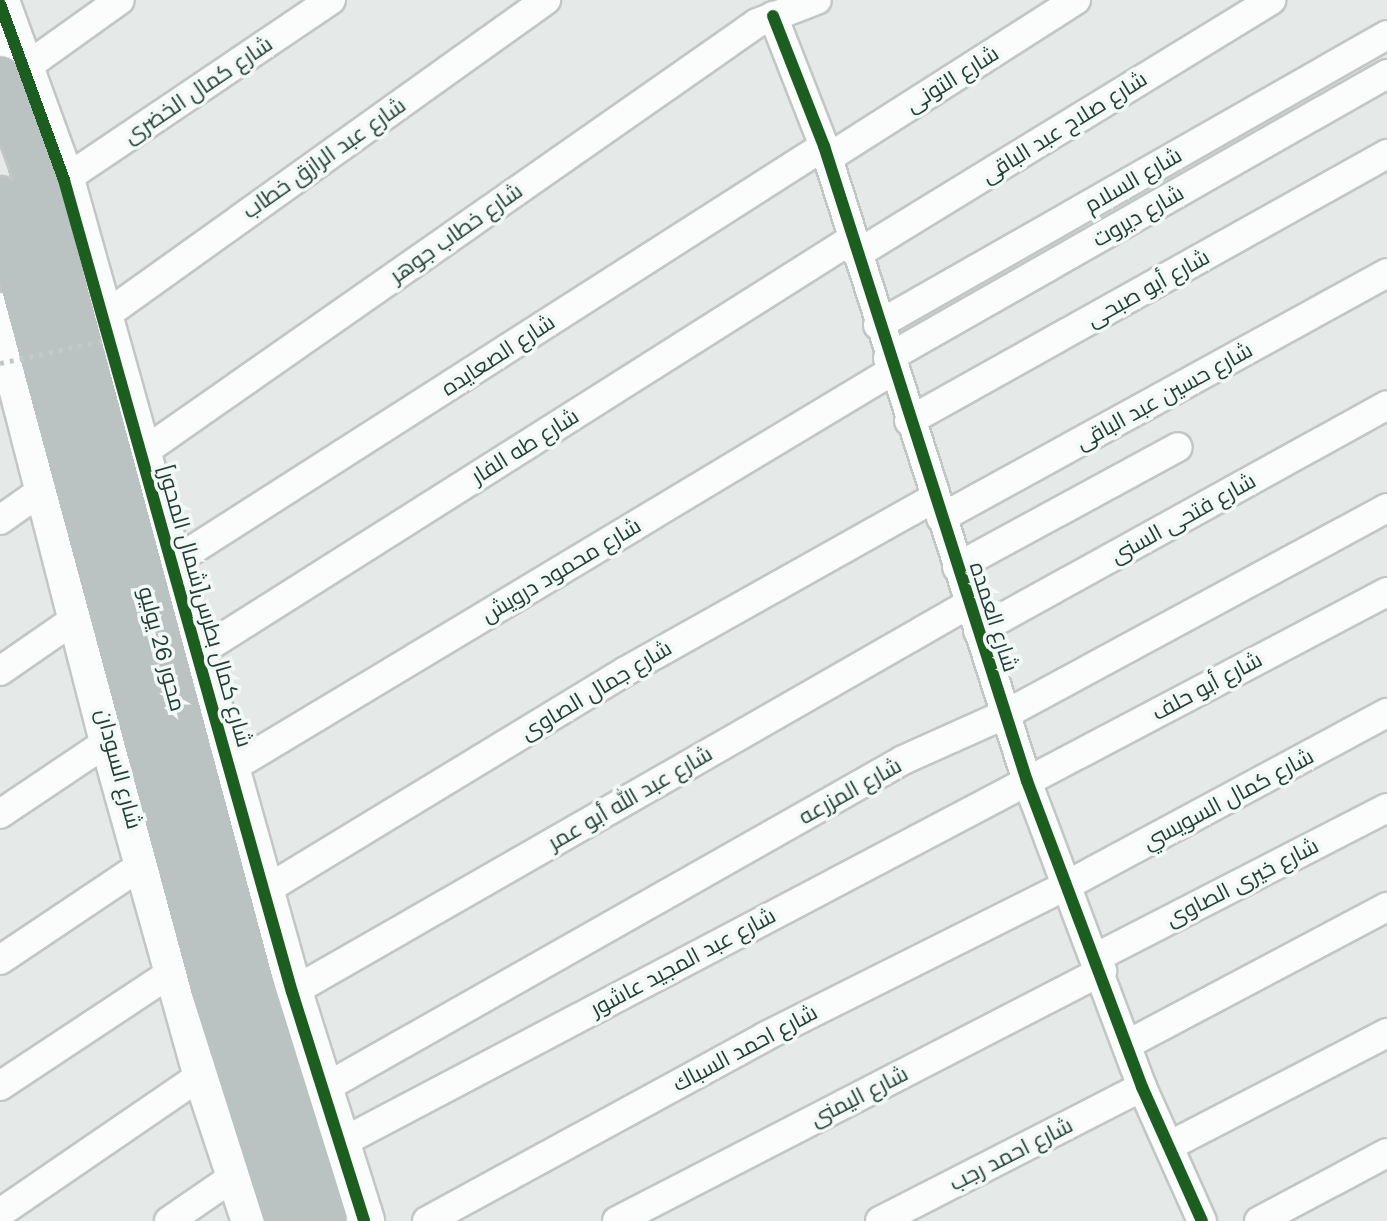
<!DOCTYPE html>
<meta charset="utf-8">
<style>
body{margin:0}
#map{position:relative;width:1387px;height:1221px;overflow:hidden;background:#e5eae8;font-family:"DM Sans",Cairo,sans-serif}
div>[style]{position:absolute}
[style*='--x']{left:calc(var(--x)*1px);top:calc(var(--y)*1px);width:calc(var(--w)*1px);rotate:calc(var(--a)*1deg)}
.roads{filter:drop-shadow(2px 0 #c2c7c5) drop-shadow(-2px 0 #c2c7c5) drop-shadow(0 2px #c2c7c5) drop-shadow(0 -2px #c2c7c5)}
.street>*{height:28px;margin:-14px;padding:0 14px;transform-origin:14px;border-radius:14px;background:#fbfcfc}
.secondary>*{height:40px;margin:-20px;padding:0 20px;transform-origin:20px;border-radius:20px;background:#fbfcfc}
.highway>*{height:44px;margin:-22px;padding:0 22px;transform-origin:22px;border-radius:22px;background:#bac3c1}
.path-bridge>*{height:5px;margin-top:-2.5px;transform-origin:0;background:repeating-linear-gradient(90deg,#c1cac7 0 4px,transparent 0 10px)}
.cycleway>*{height:12px;margin:-6px;padding:0 6px;transform-origin:6px;border-radius:6px;background:#1b5e20}
span{translate:-50% -50%;white-space:nowrap;text-align:center;line-height:1.15;-webkit-text-stroke:7px #f3f9f6;paint-order:stroke}
.street-label{font-size:22px;color:#223e37}
</style>
<div id="map">
<div class="roads">
<div class="street">
<i style="--x:773;--y:16;--w:140;--a:68.6"></i>
<i style="--x:824;--y:146;--w:667;--a:72.27"></i>
<i style="--x:1027;--y:781;--w:327;--a:69.4"></i>
<i style="--x:1142;--y:1087;--w:147;--a:65.9"></i>
<i style="--x:26;--y:67;--w:115;--a:-35.5"></i>
<i style="--x:828;--y:158;--w:294;--a:-32.5"></i>
<i style="--x:64;--y:180;--w:322;--a:-34"></i>
<i style="--x:857;--y:254;--w:486;--a:-31.5"></i>
<i style="--x:103;--y:317;--w:545;--a:-35.59"></i>
<i style="--x:878;--y:325;--w:586;--a:-29.67"></i>
<i style="--x:888;--y:358;--w:574;--a:-29.65"></i>
<i style="--x:909;--y:421;--w:548;--a:-29.19"></i>
<i style="--x:142;--y:453;--w:750;--a:-34.96"></i>
<i style="--x:757;--y:23;--w:64;--a:-21"></i>
<i style="--x:941;--y:518;--w:509;--a:-28.78"></i>
<i style="--x:0;--y:520;--w:54;--a:-35.2"></i>
<i style="--x:172;--y:563;--w:774;--a:-32.6"></i>
<i style="--x:957;--y:567;--w:251;--a:-28.5"></i>
<i style="--x:978;--y:631;--w:467;--a:-28.9"></i>
<i style="--x:198;--y:653;--w:774;--a:-32.33"></i>
<i style="--x:0;--y:671;--w:95;--a:-34.7"></i>
<i style="--x:230;--y:769;--w:772;--a:-31.01"></i>
<i style="--x:0;--y:814;--w:133;--a:-33.9"></i>
<i style="--x:264;--y:891;--w:424;--a:-31.3"></i>
<i style="--x:626;--y:671;--w:353;--a:-29.3"></i>
<i style="--x:1097;--y:957;--w:326;--a:-27.2"></i>
<i style="--x:0;--y:960;--w:174;--a:-33.8"></i>
<i style="--x:292;--y:992;--w:780;--a:-29.82"></i>
<i style="--x:1128;--y:1044;--w:293;--a:-27.9"></i>
<i style="--x:0;--y:1086;--w:209;--a:-33.5"></i>
<i style="--x:321;--y:1090;--w:669;--a:-29.55"></i>
<i style="--x:903;--y:760;--w:113;--a:-24.1"></i>
<i style="--x:1006;--y:714;--w:433;--a:-28.4"></i>
<i style="--x:339;--y:1144;--w:1184;--a:-27.78"></i>
<i style="--x:1169;--y:1146;--w:246;--a:-27.4"></i>
<i style="--x:0;--y:1213;--w:246;--a:-34.4"></i>
<i style="--x:169;--y:1221;--w:81;--a:-34.5"></i>
<i style="--x:427;--y:1221;--w:384;--a:-28.6"></i>
<i style="--x:764;--y:1037;--w:341;--a:-26.6"></i>
<i style="--x:1069;--y:884;--w:361;--a:-28.3"></i>
<i style="--x:617;--y:1221;--w:546;--a:-27.27"></i>
<i style="--x:880;--y:1221;--w:294;--a:-27.1"></i>
<i style="--x:1259;--y:1221;--w:145;--a:-28"></i>
</div>
<div class="secondary">
<i style="--x:0;--y:4;--w:187;--a:70"></i>
<i style="--x:64;--y:180;--w:843;--a:74.32"></i>
<i style="--x:292;--y:992;--w:240;--a:72.5"></i>
<i style="--x:0;--y:313;--w:441;--a:75.6"></i>
<i style="--x:110;--y:740;--w:347;--a:74.4"></i>
<i style="--x:203;--y:1074;--w:155;--a:71.6"></i>
</div>
<div class="highway">
<i style="--x:0;--y:78;--w:90;--a:69.7"></i>
<i style="--x:31;--y:162;--w:853;--a:74.99"></i>
<i style="--x:252;--y:986;--w:246;--a:72.7"></i>
<i style="--x:0;--y:199;--w:817;--a:74.89"></i>
<i style="--x:213;--y:988;--w:244;--a:72.4"></i>
</div>
</div>
<div class="path-bridge">
<i style="--x:0;--y:363;--w:119;--a:-12.2"></i>
</div>
<div class="cycleway">
<i style="--x:0;--y:4;--w:187;--a:70"></i>
<i style="--x:64;--y:180;--w:843;--a:74.32"></i>
<i style="--x:292;--y:992;--w:240;--a:72.5"></i>
<i style="--x:773;--y:16;--w:140;--a:68.6"></i>
<i style="--x:824;--y:146;--w:667;--a:72.27"></i>
<i style="--x:1027;--y:781;--w:327;--a:69.4"></i>
<i style="--x:1142;--y:1087;--w:147;--a:65.9"></i>
</div>
<div class="street-label">
<span style="left:952px;top:79px;rotate:-32deg">شارع التونى</span>
<span style="left:198px;top:90px;rotate:-34deg">شارع كمال الخضرى</span>
<span style="left:1064px;top:127px;rotate:-32deg">شارع صلاح عبد الباقى</span>
<span style="left:324px;top:158px;rotate:-35deg">شارع عبد الرازق خطاب</span>
<span style="left:1133px;top:180px;rotate:-30deg">شارع السلام</span>
<span style="left:1138px;top:216px;rotate:-30deg">شارع ديروت</span>
<span style="left:456px;top:233px;rotate:-35deg">شارع خطاب جوهر</span>
<span style="left:1148px;top:288px;rotate:-29deg">شارع أبو صبحى</span>
<span style="left:498px;top:355px;rotate:-33deg">شارع الصعايده</span>
<span style="left:1164px;top:396px;rotate:-29deg">شارع حسين عبد الباقى</span>
<span style="left:525px;top:446px;rotate:-32deg">شارع طه الفار</span>
<span style="left:1183px;top:518px;rotate:-29deg">شارع فتحى السنى</span>
<span style="left:561px;top:570px;rotate:-31deg">شارع محمود درويش</span>
<span style="left:205px;top:606px;rotate:74deg">شارع كمال بطرس[شمال المحور]</span>
<span style="left:994px;top:617px;rotate:72deg">شارع العمده</span>
<span style="left:162px;top:649px;rotate:75deg">محور 26 يوليو</span>
<span style="left:1207px;top:686px;rotate:-28deg">شارع أبو حلف</span>
<span style="left:596px;top:690px;rotate:-31deg">شارع جمال الصاوى</span>
<span style="left:119px;top:769px;rotate:75deg">شارع السودان</span>
<span style="left:850px;top:791px;rotate:-29deg">شارع المزرعه</span>
<span style="left:630px;top:798px;rotate:-30deg">شارع عبد الله أبو عمر</span>
<span style="left:1228px;top:799px;rotate:-28deg">شارع كمال السويسي</span>
<span style="left:1242px;top:882px;rotate:-27deg">شارع خيرى الصاوى</span>
<span style="left:683px;top:962px;rotate:-28deg">شارع عبد المجيد عاشور</span>
<span style="left:745px;top:1048px;rotate:-28deg">شارع احمد السباك</span>
<span style="left:859px;top:1096px;rotate:-27deg">شارع اليمنى</span>
<span style="left:1011px;top:1154px;rotate:-27deg">شارع احمد رجب</span>
</div>
</div>
